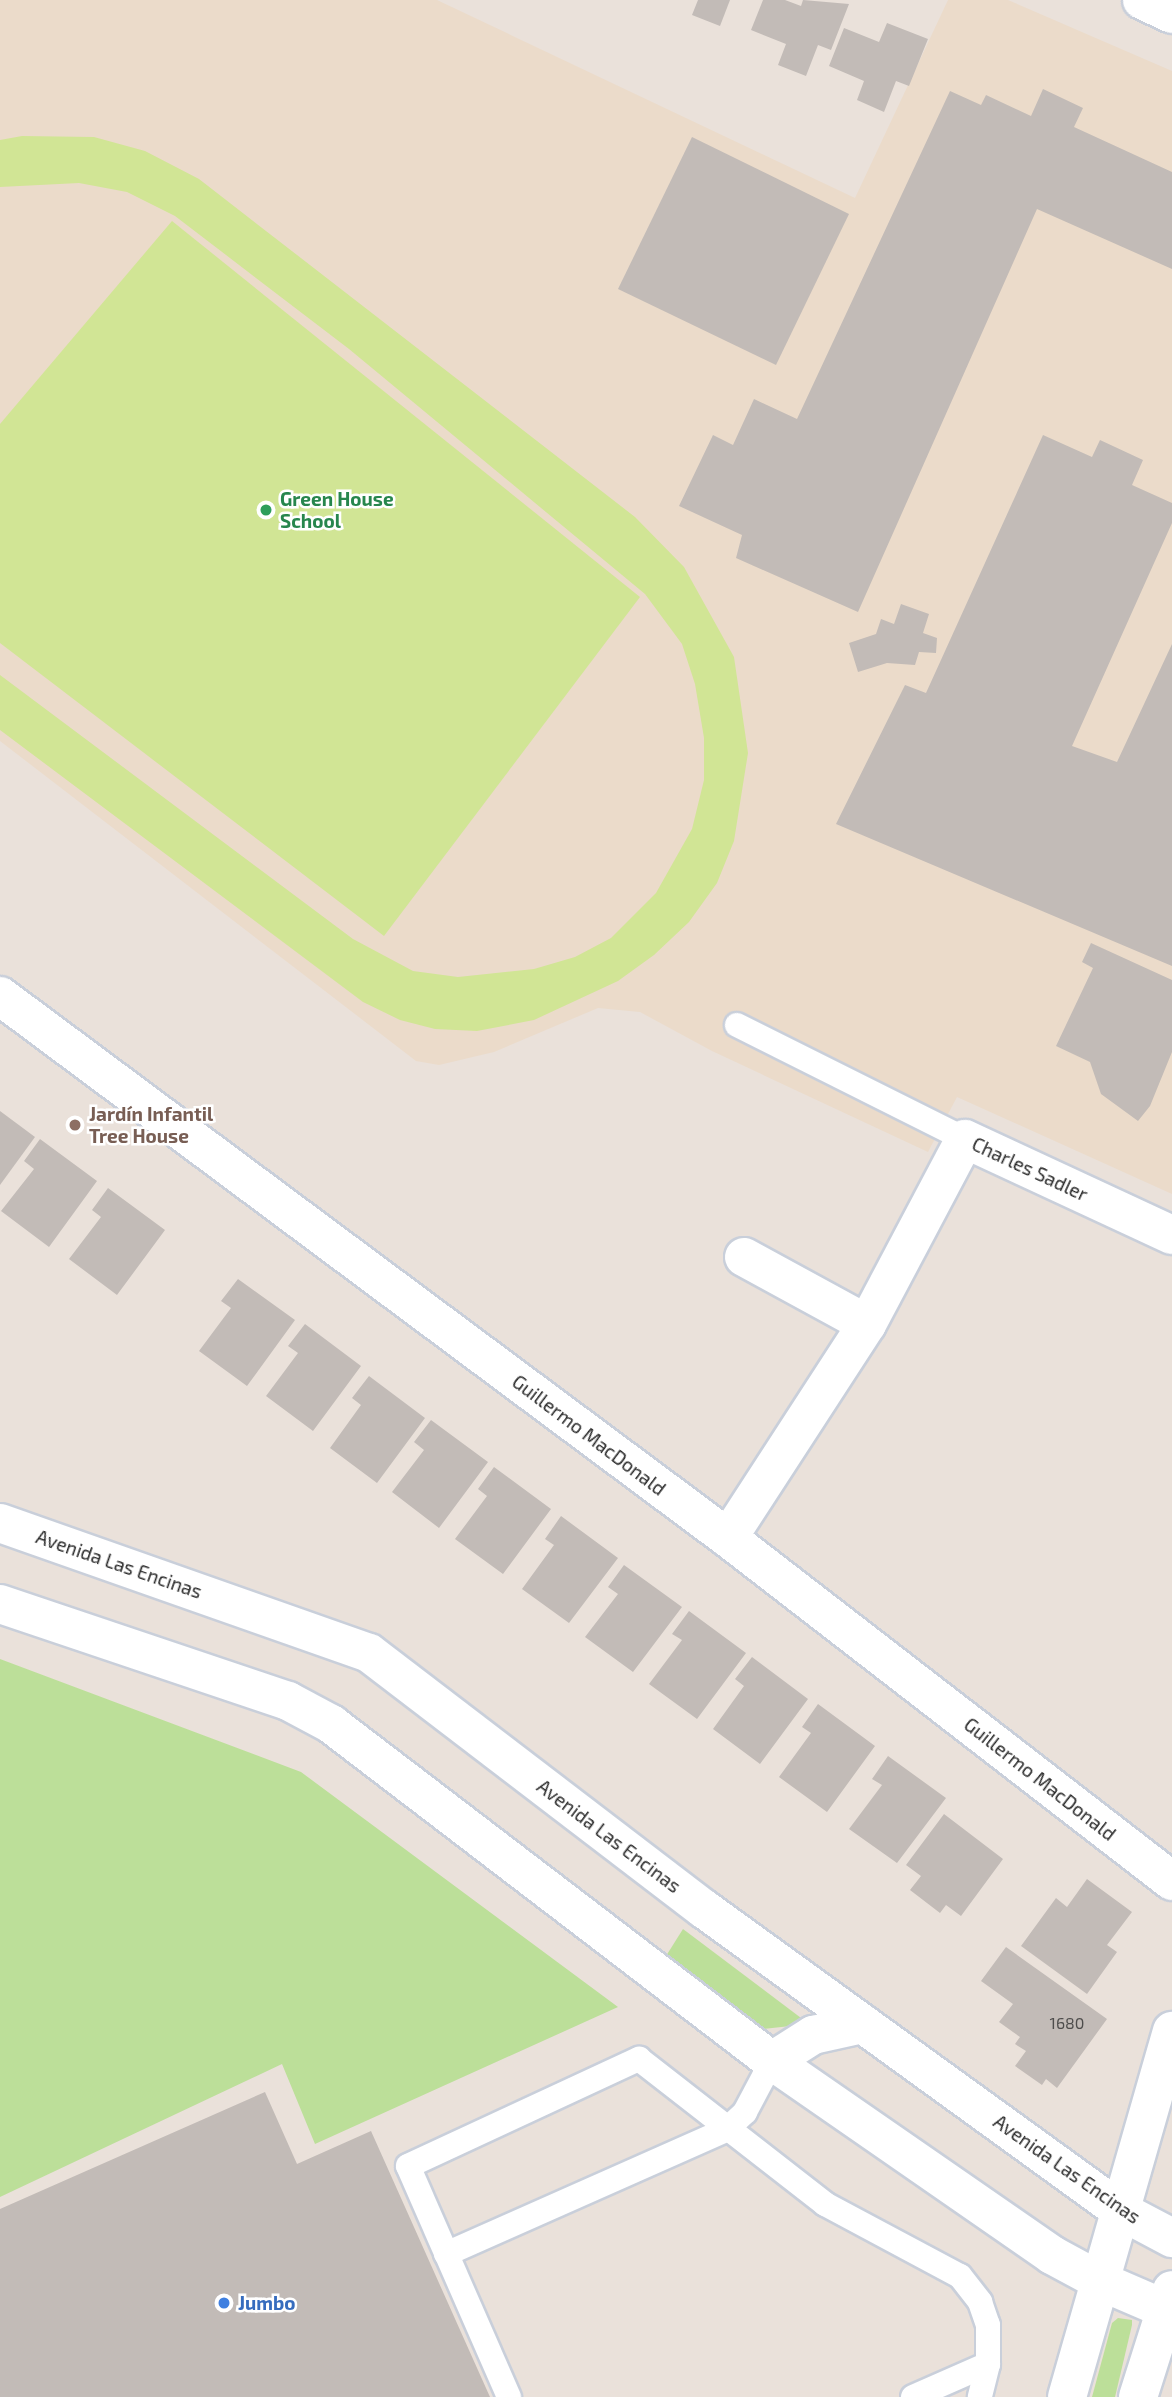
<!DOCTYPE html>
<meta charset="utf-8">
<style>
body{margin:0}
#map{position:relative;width:1172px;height:2397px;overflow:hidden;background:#eae1da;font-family:"Exo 2",sans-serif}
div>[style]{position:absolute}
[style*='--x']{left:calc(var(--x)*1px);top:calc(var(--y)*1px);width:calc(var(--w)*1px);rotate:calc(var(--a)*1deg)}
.education>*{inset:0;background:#ebdbca}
.green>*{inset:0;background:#bcdf99}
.pitch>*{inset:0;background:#d1e595}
.building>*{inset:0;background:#c2bbb7}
.roads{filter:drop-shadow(2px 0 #c9cfda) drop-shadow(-2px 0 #c9cfda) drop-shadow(0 2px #c9cfda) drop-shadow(0 -2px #c9cfda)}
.service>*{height:24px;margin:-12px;padding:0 12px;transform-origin:12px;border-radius:12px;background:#fff}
.minor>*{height:38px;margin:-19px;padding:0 19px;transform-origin:19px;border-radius:19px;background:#fff}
.tertiary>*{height:38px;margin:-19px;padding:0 19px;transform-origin:19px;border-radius:19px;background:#fff}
.secondary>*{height:38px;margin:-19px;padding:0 19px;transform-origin:19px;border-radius:19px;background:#fff}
.dots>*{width:19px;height:19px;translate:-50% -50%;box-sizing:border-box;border:4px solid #fff;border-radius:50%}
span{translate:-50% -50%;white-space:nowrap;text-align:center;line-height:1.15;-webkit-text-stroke:5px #fff;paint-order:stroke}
.number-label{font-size:16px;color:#4e4d4c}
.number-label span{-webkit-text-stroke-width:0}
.leisure-label{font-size:19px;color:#27864d;font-weight:700}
.left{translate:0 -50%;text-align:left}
.education-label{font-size:19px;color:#785e54;font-weight:700}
.street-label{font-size:19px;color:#282828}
.shop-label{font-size:19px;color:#366cbe;font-weight:700}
</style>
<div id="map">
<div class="education">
<i style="clip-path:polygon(0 0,437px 0,855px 198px,948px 0,1008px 0,1172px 71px,1172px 1194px,957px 1097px,928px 1152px,712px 1051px,640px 1012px,598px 1008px,494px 1052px,439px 1065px,416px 1061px,0 741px)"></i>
</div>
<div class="green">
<i style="clip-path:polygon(0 1659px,301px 1772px,618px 2007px,315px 2144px,282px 2064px,0 2197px)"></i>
<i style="clip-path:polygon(683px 1929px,809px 2024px,763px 2029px,666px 1956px)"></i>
<i style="clip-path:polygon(1118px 2318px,1132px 2320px,1132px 2325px,1115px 2397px,1092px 2397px,1112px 2323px)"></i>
</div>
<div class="pitch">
<i style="clip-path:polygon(22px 136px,94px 137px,145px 151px,199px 179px,635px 517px,684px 567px,734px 657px,748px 753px,734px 841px,717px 883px,689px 922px,654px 955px,618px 981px,534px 1020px,477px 1031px,435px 1029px,400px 1020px,363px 1002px,0 730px,0 675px,353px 939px,413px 971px,458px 977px,534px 969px,575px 957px,611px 938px,656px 893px,692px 829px,704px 780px,704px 738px,695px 684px,682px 644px,645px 594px,349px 349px,175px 216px,127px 192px,79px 183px,0 187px,0 140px)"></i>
<i style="clip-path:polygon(172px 221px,640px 597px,384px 936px,0 643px,0 424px)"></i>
</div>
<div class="building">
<i style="clip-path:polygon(698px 0,730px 0,720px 26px,692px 15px)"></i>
<i style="clip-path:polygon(763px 0,785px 0,801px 6px,803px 0,849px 4px,831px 50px,818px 45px,806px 76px,778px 65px,786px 44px,751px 30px)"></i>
<i style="clip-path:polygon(887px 23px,928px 39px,909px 86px,896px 81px,884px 112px,857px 100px,864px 81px,829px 66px,844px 28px,879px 42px)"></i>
<i style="clip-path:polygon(1043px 89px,1083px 108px,1074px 127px,1172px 172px,1172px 269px,1037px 209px,858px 612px,736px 558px,742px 535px,679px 506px,713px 435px,733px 445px,754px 399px,797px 419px,950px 91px,981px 105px,986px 95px,1031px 116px)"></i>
<i style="clip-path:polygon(692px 137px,849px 214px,776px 365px,618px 289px)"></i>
<i style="clip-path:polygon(1043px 435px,1092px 457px,1100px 440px,1143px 460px,1132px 485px,1172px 503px,1172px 523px,1072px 746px,1117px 762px,1172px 644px,1172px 966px,836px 824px,905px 685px,926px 693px)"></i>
<i style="clip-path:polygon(901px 604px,929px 614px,923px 633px,937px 638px,936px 653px,919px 652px,915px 665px,887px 663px,858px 672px,849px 643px,876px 634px,881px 619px,894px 624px)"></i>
<i style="clip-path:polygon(1091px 943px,1172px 980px,1172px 1052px,1150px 1106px,1138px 1121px,1101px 1094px,1090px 1062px,1056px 1046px,1093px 968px,1082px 962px)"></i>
<i style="clip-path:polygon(0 1111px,35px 1137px,0 1185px)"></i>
<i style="clip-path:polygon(40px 1139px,97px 1181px,49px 1247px,1px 1211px,34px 1169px,24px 1161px)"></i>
<i style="clip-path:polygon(108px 1188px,165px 1230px,117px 1295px,69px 1259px,101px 1217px,92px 1210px)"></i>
<i style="clip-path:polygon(238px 1279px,295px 1320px,247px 1386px,199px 1351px,231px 1308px,221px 1301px)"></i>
<i style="clip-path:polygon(305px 1324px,361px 1366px,313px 1431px,266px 1396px,298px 1353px,288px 1346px)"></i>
<i style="clip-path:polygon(369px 1376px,425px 1418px,377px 1483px,330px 1448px,361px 1405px,352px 1398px)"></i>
<i style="clip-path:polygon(431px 1420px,488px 1462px,439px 1528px,392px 1492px,424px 1450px,414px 1442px)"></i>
<i style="clip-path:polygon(494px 1467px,551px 1509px,503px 1574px,455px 1539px,487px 1496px,478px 1489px)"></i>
<i style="clip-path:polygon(561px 1516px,618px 1558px,569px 1623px,522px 1589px,554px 1545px,545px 1539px)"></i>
<i style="clip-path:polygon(624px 1565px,682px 1607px,633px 1672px,585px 1637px,618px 1594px,608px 1587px)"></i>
<i style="clip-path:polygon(689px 1611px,746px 1653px,697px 1719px,649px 1684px,682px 1640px,672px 1634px)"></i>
<i style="clip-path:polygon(752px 1657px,808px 1699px,760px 1764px,713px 1729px,744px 1686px,735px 1679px)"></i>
<i style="clip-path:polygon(818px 1704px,875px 1746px,827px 1812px,779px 1777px,811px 1733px,802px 1727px)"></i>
<i style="clip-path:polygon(888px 1756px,946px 1798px,897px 1863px,849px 1829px,882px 1785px,872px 1779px)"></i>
<i style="clip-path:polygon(944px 1814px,1003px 1859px,961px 1916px,946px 1905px,940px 1913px,910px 1890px,921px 1876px,906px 1865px)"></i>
<i style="clip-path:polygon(1087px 1879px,1132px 1912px,1107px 1945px,1117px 1952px,1087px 1994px,1021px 1946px,1056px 1898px,1067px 1907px)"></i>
<i style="clip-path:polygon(1006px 1947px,1107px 2019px,1057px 2088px,1046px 2079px,1042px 2085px,1015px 2066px,1026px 2051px,1015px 2044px,1020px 2037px,999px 2022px,1013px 2004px,981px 1981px)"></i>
<i style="clip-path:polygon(265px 2092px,297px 2164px,371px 2131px,490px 2397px,0 2397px,0 2209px)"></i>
</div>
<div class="roads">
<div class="service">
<i style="--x:737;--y:1025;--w:255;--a:26.6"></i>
<i style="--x:446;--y:2254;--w:306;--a:-23.9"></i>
<i style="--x:726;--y:2130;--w:26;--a:-43"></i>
<i style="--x:745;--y:2112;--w:58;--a:-62.1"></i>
<i style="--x:509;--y:2397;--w:252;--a:-113.6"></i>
<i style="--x:408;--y:2166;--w:255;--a:-24.9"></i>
<i style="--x:639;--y:2059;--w:236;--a:37.9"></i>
<i style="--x:825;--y:2204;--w:153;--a:28.1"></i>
<i style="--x:960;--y:2276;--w:33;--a:52"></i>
<i style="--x:980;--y:2302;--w:24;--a:71"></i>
<i style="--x:988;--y:2325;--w:39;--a:90"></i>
<i style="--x:988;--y:2364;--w:34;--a:104"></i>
<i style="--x:913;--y:2397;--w:82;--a:-23.7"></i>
</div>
<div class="minor">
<i style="--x:0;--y:996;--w:908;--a:36.67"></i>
<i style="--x:728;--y:1538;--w:561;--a:37.69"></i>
<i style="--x:744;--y:1257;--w:140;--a:28.6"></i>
<i style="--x:728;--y:1538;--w:255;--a:-57"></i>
<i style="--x:867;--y:1324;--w:209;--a:-62.1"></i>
<i style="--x:965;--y:1139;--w:228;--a:24.9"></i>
</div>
<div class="tertiary">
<i style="--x:1142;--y:0;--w:33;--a:25"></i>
<i style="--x:0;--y:1523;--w:391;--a:19.4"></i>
<i style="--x:369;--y:1653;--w:422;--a:37.4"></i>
<i style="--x:704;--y:1909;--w:515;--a:35.91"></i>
<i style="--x:0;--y:1604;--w:304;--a:18.6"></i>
<i style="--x:288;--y:1701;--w:49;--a:28.1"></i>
<i style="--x:331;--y:1724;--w:555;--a:37.39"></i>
<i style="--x:772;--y:2061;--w:341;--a:34.7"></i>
<i style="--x:1052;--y:2255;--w:55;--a:28.4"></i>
<i style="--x:772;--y:2061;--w:49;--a:-32.4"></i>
<i style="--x:813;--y:2035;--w:51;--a:-12.4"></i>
</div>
<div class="secondary">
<i style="--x:1121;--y:2211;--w:58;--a:27.9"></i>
<i style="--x:1100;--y:2281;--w:78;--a:23.3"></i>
<i style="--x:1067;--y:2397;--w:381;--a:-74"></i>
<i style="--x:1138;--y:2397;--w:112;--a:-72.4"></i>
</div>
</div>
<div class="dots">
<i style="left:266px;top:510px;background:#2e9e5b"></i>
<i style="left:75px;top:1125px;background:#8d6e63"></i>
<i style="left:224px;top:2303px;background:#3f7fe0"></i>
</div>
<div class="number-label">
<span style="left:1067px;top:2023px">1680</span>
</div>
<div class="leisure-label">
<span class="left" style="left:280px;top:510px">Green House<br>School</span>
</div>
<div class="education-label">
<span class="left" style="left:89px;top:1125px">Jardín Infantil<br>Tree House</span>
</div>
<div class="street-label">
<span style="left:1030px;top:1169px;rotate:25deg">Charles Sadler</span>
<span style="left:589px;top:1435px;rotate:37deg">Guillermo MacDonald</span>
<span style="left:119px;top:1564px;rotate:19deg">Avenida Las Encinas</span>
<span style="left:1040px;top:1779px;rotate:38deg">Guillermo MacDonald</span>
<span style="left:609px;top:1836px;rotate:37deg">Avenida Las Encinas</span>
<span style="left:1067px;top:2169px;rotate:35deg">Avenida Las Encinas</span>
</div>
<div class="shop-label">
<span class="left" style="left:238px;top:2303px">Jumbo</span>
</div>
</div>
